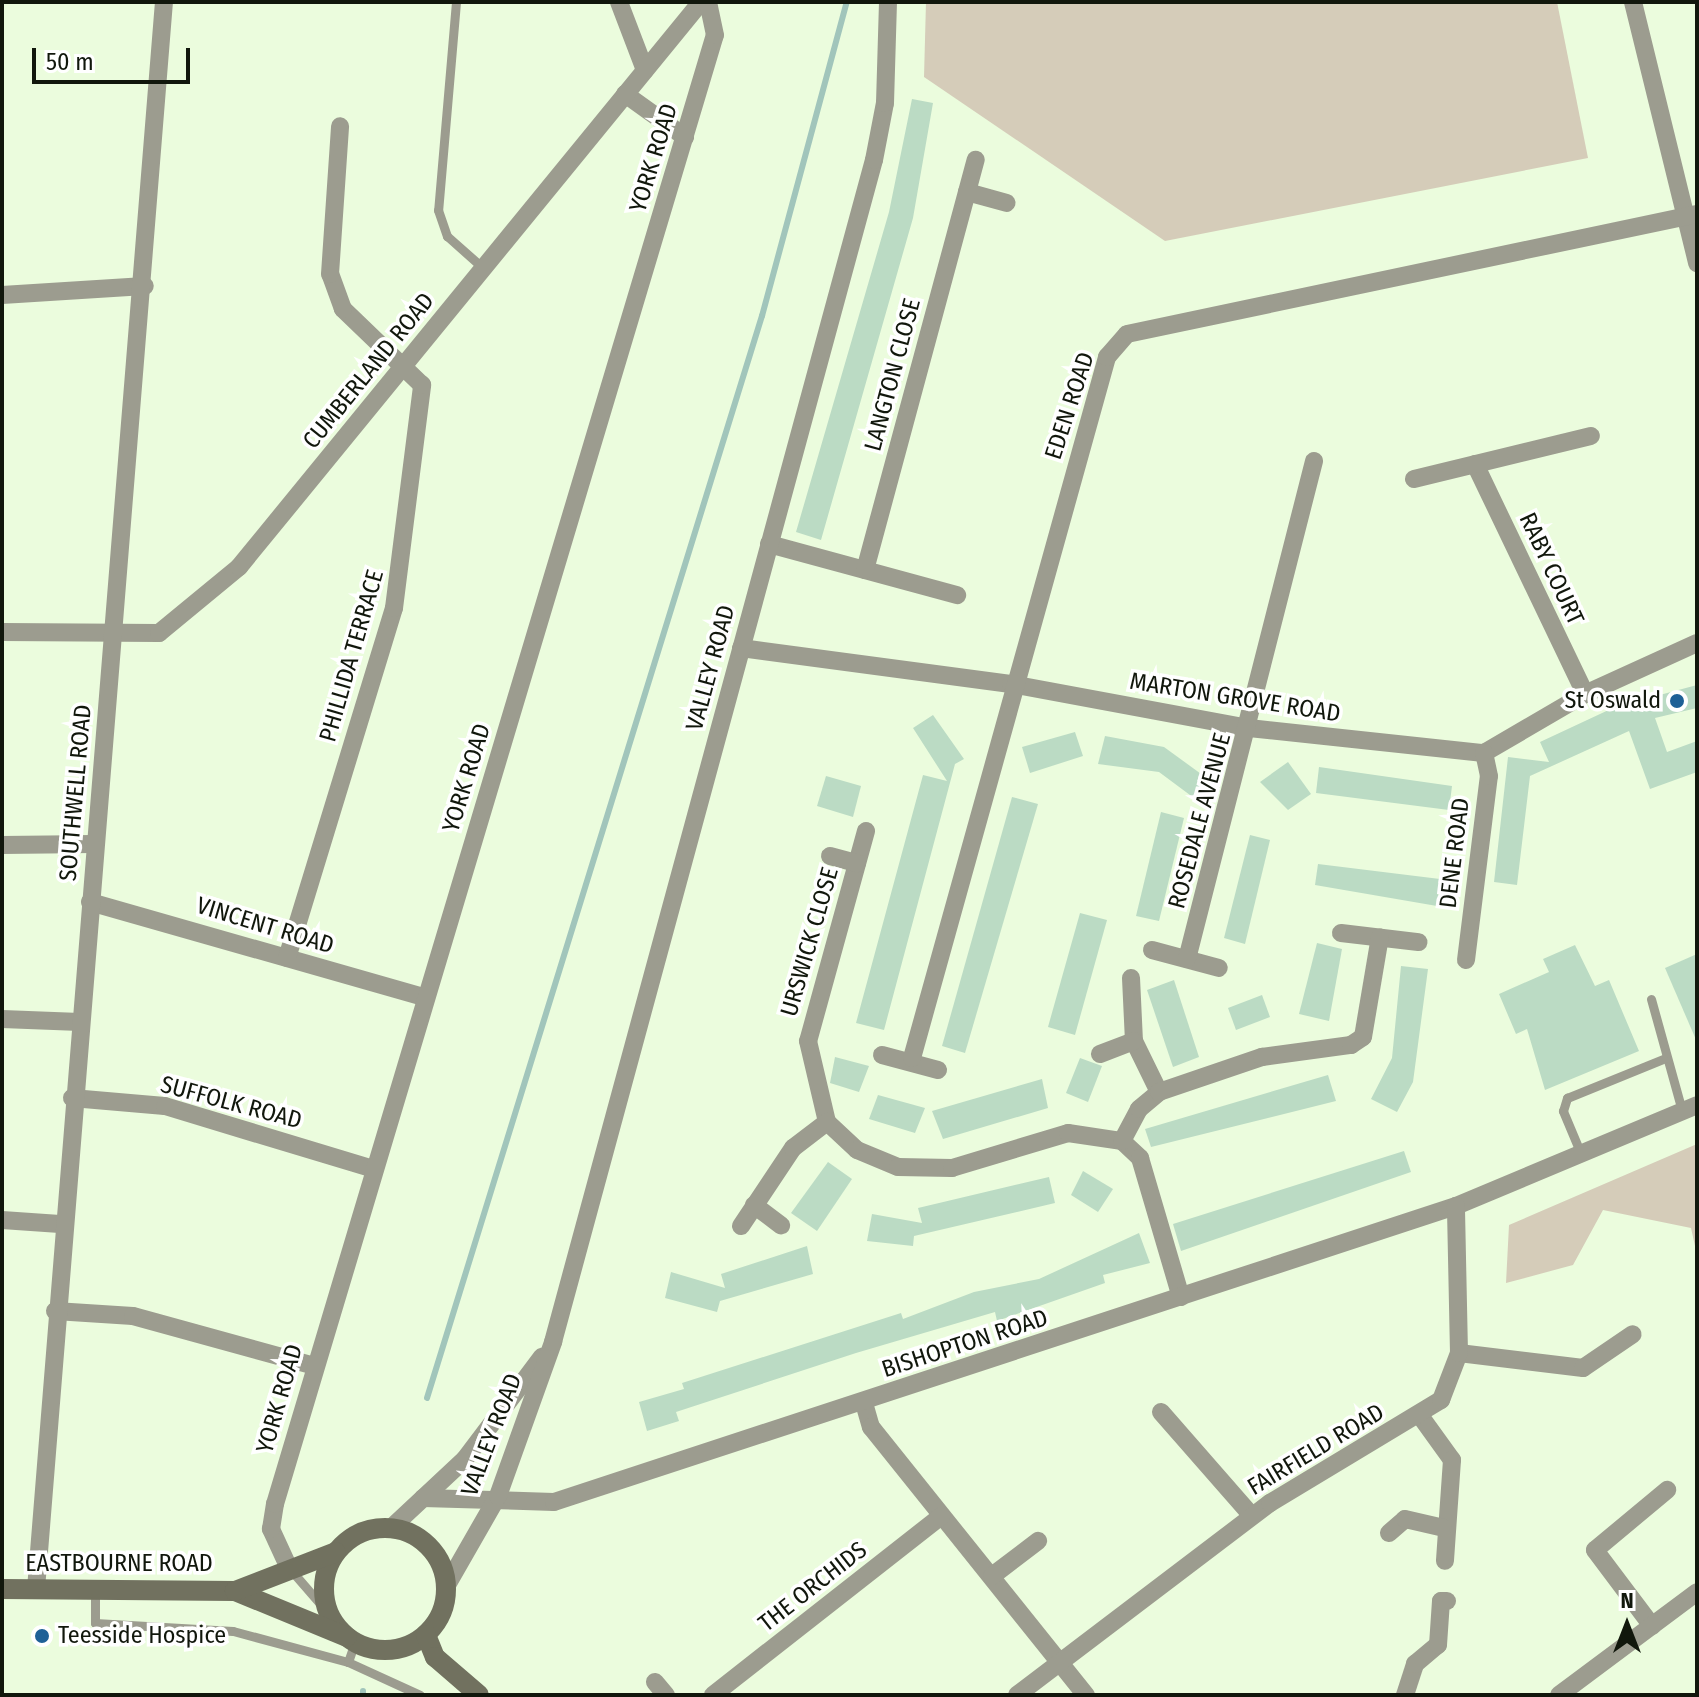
<!DOCTYPE html>
<style>
body{margin:0}
#map{position:relative;width:1699px;height:1697px;overflow:hidden;background:#ebfcdd;font-family:"Fira Sans Condensed",sans-serif}
div>[style]{position:absolute}
[style*='--x']{left:calc(var(--x)*1px);top:calc(var(--y)*1px);width:calc(var(--w)*1px);rotate:calc(var(--a)*1deg)}
.green>*{inset:0;background:#d5ccb9}
.stream>*{height:6px;margin:-3px;padding:0 3px;transform-origin:3px;border-radius:3px;background:#a1c5bb}
.building>*{inset:0;background:#bbdbc4}
.lane>*{height:9px;margin:-4.5px;padding:0 4.5px;transform-origin:4.5px;border-radius:4.5px;background:#9c9c8f}
.street>*{height:18px;margin:-9px;padding:0 9px;transform-origin:9px;border-radius:9px;background:#9c9c8f}
.secondary>*{height:20px;margin:-10px;padding:0 10px;transform-origin:10px;border-radius:10px;background:#71715f}
.secondary>.ring{margin:-10px;padding:0;box-sizing:content-box;background:none;border:20px solid #71715f;border-radius:50%}
.dots>*{width:22px;height:22px;translate:-50% -50%;box-sizing:border-box;border:4px solid #fff;border-radius:50%}
span{translate:-50% -50%;white-space:nowrap;text-align:center;line-height:1.15;-webkit-text-stroke:7px #fff;paint-order:stroke}
.street-label{font-size:24px;color:#11170c}
.poi-label{font-size:24px;color:#11170c}
.right{translate:-100% -50%;text-align:right}
.left{translate:0 -50%;text-align:left}
.frame{position:absolute;inset:0;border:4px solid #11170c;pointer-events:none}
.north{position:absolute;left:1587px;top:1585px;width:80px;height:80px;-webkit-text-stroke:6px #fff;paint-order:stroke;rotate:0deg;font-size:22px;font-weight:700;line-height:32px;text-align:center;color:#11170c}
.north::after{content:'';display:block;margin:auto;width:28px;height:36px;background:#11170c;clip-path:polygon(50% 0,100% 100%,50% 72%,0 100%)}
.scale{position:absolute;left:32px;top:48px;width:158px;height:36px;box-sizing:border-box;border:4px solid #11170c;border-top:0;padding-left:10px;font-size:24px;line-height:28px;white-space:nowrap;color:#11170c;-webkit-text-stroke:6px #fff;paint-order:stroke}
</style>
<div id="map">
<div class="green">
<i style="clip-path:polygon(926px 2px,1557px 2px,1588px 158px,1165px 241px,924px 77px)"></i>
<i style="clip-path:polygon(1697px 1144px,1697px 1255px,1691px 1228px,1603px 1210px,1573px 1265px,1506px 1283px,1509px 1225px)"></i>
</div>
<div class="stream">
<i style="--x:427;--y:1398;--w:1133;--a:-72.8"></i>
<i style="--x:762;--y:316;--w:325;--a:-74.9"></i>
<i style="--x:363;--y:1695;--w:4;--a:-90"></i>
</div>
<div class="building">
<i style="clip-path:polygon(912px 99px,933px 103px,913px 218px,821px 540px,796px 532px,889px 212px)"></i>
<i style="clip-path:polygon(1697px 685px,1697px 708px,1655px 718px,1667px 752px,1697px 741px,1697px 772px,1650px 789px,1629px 731px,1530px 776px,1517px 885px,1494px 882px,1508px 757px,1549px 762px,1540px 742px,1615px 707px)"></i>
<i style="clip-path:polygon(933px 715px,964px 759px,955px 764px,884px 1030px,856px 1023px,923px 775px,947px 781px,913px 728px)"></i>
<i style="clip-path:polygon(1075px 732px,1083px 756px,1030px 773px,1022px 747px)"></i>
<i style="clip-path:polygon(1105px 736px,1164px 747px,1208px 779px,1194px 798px,1159px 772px,1098px 764px)"></i>
<i style="clip-path:polygon(1288px 762px,1311px 794px,1288px 810px,1260px 782px)"></i>
<i style="clip-path:polygon(1319px 767px,1452px 786px,1449px 810px,1316px 793px)"></i>
<i style="clip-path:polygon(826px 776px,861px 786px,853px 817px,817px 806px)"></i>
<i style="clip-path:polygon(1012px 797px,1038px 804px,965px 1053px,942px 1046px)"></i>
<i style="clip-path:polygon(1161px 812px,1184px 818px,1159px 921px,1136px 916px)"></i>
<i style="clip-path:polygon(1250px 835px,1270px 840px,1245px 944px,1224px 938px)"></i>
<i style="clip-path:polygon(1318px 864px,1440px 879px,1437px 906px,1315px 885px)"></i>
<i style="clip-path:polygon(1080px 913px,1107px 920px,1075px 1035px,1048px 1027px)"></i>
<i style="clip-path:polygon(1317px 943px,1342px 949px,1329px 1021px,1299px 1014px)"></i>
<i style="clip-path:polygon(1575px 945px,1595px 986px,1609px 980px,1639px 1051px,1545px 1090px,1527px 1029px,1516px 1034px,1499px 994px,1549px 972px,1543px 959px)"></i>
<i style="clip-path:polygon(1697px 954px,1697px 1042px,1665px 968px)"></i>
<i style="clip-path:polygon(1401px 966px,1428px 969px,1413px 1082px,1397px 1112px,1371px 1099px,1392px 1058px)"></i>
<i style="clip-path:polygon(1174px 980px,1199px 1057px,1173px 1067px,1147px 990px)"></i>
<i style="clip-path:polygon(1262px 995px,1270px 1017px,1236px 1030px,1228px 1008px)"></i>
<i style="clip-path:polygon(835px 1057px,869px 1066px,859px 1092px,830px 1083px)"></i>
<i style="clip-path:polygon(1080px 1058px,1102px 1066px,1088px 1102px,1066px 1093px)"></i>
<i style="clip-path:polygon(1328px 1075px,1336px 1101px,1151px 1147px,1145px 1129px)"></i>
<i style="clip-path:polygon(1042px 1079px,1048px 1108px,943px 1139px,932px 1111px)"></i>
<i style="clip-path:polygon(878px 1095px,925px 1108px,915px 1133px,869px 1119px)"></i>
<i style="clip-path:polygon(1404px 1151px,1411px 1172px,1181px 1251px,1173px 1224px)"></i>
<i style="clip-path:polygon(828px 1162px,852px 1179px,817px 1231px,791px 1213px)"></i>
<i style="clip-path:polygon(1083px 1171px,1113px 1189px,1098px 1212px,1071px 1195px)"></i>
<i style="clip-path:polygon(1049px 1177px,1055px 1203px,914px 1236px,913px 1246px,867px 1241px,872px 1214px,922px 1223px,918px 1208px)"></i>
<i style="clip-path:polygon(1139px 1233px,1150px 1263px,1103px 1275px,1105px 1283px,997px 1321px,995px 1312px,856px 1353px,676px 1412px,679px 1421px,647px 1431px,639px 1402px,684px 1389px,682px 1383px,901px 1313px,903px 1319px,974px 1292px,1039px 1279px)"></i>
<i style="clip-path:polygon(807px 1246px,813px 1274px,720px 1301px,717px 1312px,665px 1298px,671px 1272px,725px 1288px,721px 1274px)"></i>
</div>
<div class="lane">
<i style="--x:456;--y:2;--w:209;--a:94.9"></i>
<i style="--x:438;--y:210;--w:28;--a:71"></i>
<i style="--x:447;--y:236;--w:48;--a:41.6"></i>
<i style="--x:1651;--y:999;--w:116;--a:74.5"></i>
<i style="--x:1581;--y:1154;--w:47;--a:-112.7"></i>
<i style="--x:1563;--y:1111;--w:14;--a:-73"></i>
<i style="--x:1567;--y:1098;--w:104;--a:-22.1"></i>
<i style="--x:290;--y:1569;--w:60;--a:49.1"></i>
<i style="--x:95;--y:1592;--w:31;--a:90"></i>
<i style="--x:95;--y:1623;--w:138;--a:3.3"></i>
<i style="--x:233;--y:1631;--w:119;--a:15.1"></i>
<i style="--x:348;--y:1662;--w:21;--a:-71"></i>
<i style="--x:348;--y:1662;--w:79;--a:24.6"></i>
</div>
<div class="street">
<i style="--x:619;--y:2;--w:73;--a:69.1"></i>
<i style="--x:1633;--y:2;--w:269;--a:76.2"></i>
<i style="--x:625;--y:94;--w:74;--a:35.6"></i>
<i style="--x:967;--y:192;--w:41;--a:15.4"></i>
<i style="--x:2;--y:295;--w:143;--a:-3.6"></i>
<i style="--x:1475;--y:464;--w:255;--a:64.4"></i>
<i style="--x:1414;--y:479;--w:182;--a:-13.7"></i>
<i style="--x:769;--y:544;--w:195;--a:15.2"></i>
<i style="--x:865;--y:570;--w:425;--a:-74.9"></i>
<i style="--x:2;--y:632;--w:157;--a:0.4"></i>
<i style="--x:159;--y:633;--w:104;--a:-39.5"></i>
<i style="--x:239;--y:567;--w:730;--a:-50.73"></i>
<i style="--x:741;--y:648;--w:272;--a:7.6"></i>
<i style="--x:1011;--y:684;--w:242;--a:10.5"></i>
<i style="--x:1249;--y:728;--w:236;--a:6.1"></i>
<i style="--x:1484;--y:753;--w:117;--a:-30.3"></i>
<i style="--x:1585;--y:694;--w:123;--a:-24.5"></i>
<i style="--x:866;--y:831;--w:218;--a:105.4"></i>
<i style="--x:808;--y:1041;--w:83;--a:76.8"></i>
<i style="--x:827;--y:1122;--w:41;--a:43"></i>
<i style="--x:857;--y:1150;--w:44;--a:22.5"></i>
<i style="--x:898;--y:1167;--w:54;--a:1.1"></i>
<i style="--x:952;--y:1168;--w:121;--a:-16.8"></i>
<i style="--x:1068;--y:1133;--w:55;--a:8.4"></i>
<i style="--x:1122;--y:1141;--w:25;--a:43"></i>
<i style="--x:1140;--y:1158;--w:145;--a:73.6"></i>
<i style="--x:2;--y:845;--w:91;--a:-0.6"></i>
<i style="--x:830;--y:856;--w:28;--a:15"></i>
<i style="--x:90;--y:902;--w:349;--a:15.9"></i>
<i style="--x:1341;--y:933;--w:78;--a:6.7"></i>
<i style="--x:1152;--y:950;--w:69;--a:15"></i>
<i style="--x:287;--y:958;--w:366;--a:-73"></i>
<i style="--x:394;--y:608;--w:225;--a:-82.8"></i>
<i style="--x:422;--y:385;--w:110;--a:-136.1"></i>
<i style="--x:343;--y:309;--w:37;--a:-110"></i>
<i style="--x:330;--y:274;--w:148;--a:-86.1"></i>
<i style="--x:1187;--y:959;--w:514;--a:-75.69"></i>
<i style="--x:1466;--y:960;--w:185;--a:-82.9"></i>
<i style="--x:1489;--y:776;--w:24;--a:-102"></i>
<i style="--x:1131;--y:978;--w:63;--a:87.3"></i>
<i style="--x:1134;--y:1041;--w:57;--a:63.9"></i>
<i style="--x:2;--y:1019;--w:78;--a:2.2"></i>
<i style="--x:1100;--y:1054;--w:36;--a:-21"></i>
<i style="--x:882;--y:1055;--w:58;--a:15"></i>
<i style="--x:912;--y:1058;--w:728;--a:-74.45"></i>
<i style="--x:1107;--y:357;--w:30;--a:-49"></i>
<i style="--x:1127;--y:334;--w:582;--a:-11.89"></i>
<i style="--x:72;--y:1098;--w:93;--a:4.9"></i>
<i style="--x:165;--y:1106;--w:218;--a:16.8"></i>
<i style="--x:1122;--y:1141;--w:36;--a:-62"></i>
<i style="--x:1139;--y:1109;--w:26;--a:-40"></i>
<i style="--x:1159;--y:1092;--w:109;--a:-18.8"></i>
<i style="--x:1262;--y:1057;--w:90;--a:-7.7"></i>
<i style="--x:1351;--y:1045;--w:14;--a:-34"></i>
<i style="--x:1363;--y:1037;--w:101;--a:-80.4"></i>
<i style="--x:754;--y:1205;--w:34;--a:37"></i>
<i style="--x:2;--y:1220;--w:58;--a:3.9"></i>
<i style="--x:741;--y:1226;--w:94;--a:-56.3"></i>
<i style="--x:793;--y:1148;--w:43;--a:-37.4"></i>
<i style="--x:55;--y:1311;--w:78;--a:3.7"></i>
<i style="--x:133;--y:1316;--w:188;--a:15.4"></i>
<i style="--x:1459;--y:1353;--w:125;--a:6.9"></i>
<i style="--x:1583;--y:1368;--w:60;--a:-34.2"></i>
<i style="--x:864;--y:1403;--w:25;--a:74"></i>
<i style="--x:871;--y:1427;--w:344;--a:51.3"></i>
<i style="--x:1161;--y:1412;--w:138;--a:48.8"></i>
<i style="--x:1421;--y:1417;--w:53;--a:54.2"></i>
<i style="--x:1452;--y:1460;--w:101;--a:94"></i>
<i style="--x:423;--y:1498;--w:131;--a:1.7"></i>
<i style="--x:554;--y:1502;--w:949;--a:-18.17"></i>
<i style="--x:1456;--y:1206;--w:261;--a:-22.7"></i>
<i style="--x:391;--y:1528;--w:101;--a:-43"></i>
<i style="--x:465;--y:1459;--w:128;--a:-53"></i>
<i style="--x:1389;--y:1533;--w:21;--a:-41"></i>
<i style="--x:1405;--y:1519;--w:39;--a:13"></i>
<i style="--x:288;--y:1566;--w:41;--a:-114.7"></i>
<i style="--x:271;--y:1529;--w:25;--a:-81"></i>
<i style="--x:275;--y:1504;--w:1533;--a:-73.33"></i>
<i style="--x:715;--y:35;--w:34;--a:-102"></i>
<i style="--x:992;--y:1576;--w:58;--a:-37.3"></i>
<i style="--x:447;--y:1585;--w:103;--a:-60.2"></i>
<i style="--x:498;--y:1496;--w:164;--a:-70.3"></i>
<i style="--x:553;--y:1342;--w:1225;--a:-74.81"></i>
<i style="--x:874;--y:160;--w:58;--a:-79.1"></i>
<i style="--x:885;--y:103;--w:101;--a:-88.3"></i>
<i style="--x:36;--y:1589;--w:1592;--a:-85.39"></i>
<i style="--x:1652;--y:1626;--w:95;--a:-126.9"></i>
<i style="--x:1595;--y:1550;--w:94;--a:-39.8"></i>
<i style="--x:655;--y:1682;--w:17;--a:50"></i>
<i style="--x:713;--y:1695;--w:290;--a:-38.1"></i>
<i style="--x:1017;--y:1695;--w:318;--a:-37.2"></i>
<i style="--x:1270;--y:1503;--w:200;--a:-31.1"></i>
<i style="--x:1441;--y:1400;--w:50;--a:-69"></i>
<i style="--x:1459;--y:1353;--w:147;--a:-91.2"></i>
<i style="--x:1405;--y:1695;--w:33;--a:-72"></i>
<i style="--x:1415;--y:1664;--w:30;--a:-40"></i>
<i style="--x:1438;--y:1645;--w:44;--a:-86.1"></i>
<i style="--x:1441;--y:1601;--w:6;--a:0"></i>
<i style="--x:1559;--y:1695;--w:172;--a:-36.7"></i>
</div>
<div class="secondary">
<i class="ring" style="left:324px;top:1528px;width:102px;height:102px"></i>
<i style="--x:2;--y:1589;--w:233;--a:0.5"></i>
<i style="--x:235;--y:1591;--w:121;--a:22.3"></i>
<i style="--x:235;--y:1591;--w:108;--a:-21.1"></i>
<i style="--x:426;--y:1635;--w:24;--a:68"></i>
<i style="--x:435;--y:1657;--w:58;--a:40.8"></i>
</div>
<div class="dots">
<i style="left:1677px;top:701px;background:#1e6096"></i>
<i style="left:42px;top:1636px;background:#1e6096"></i>
</div>
<div class="street-label">
<span style="left:654px;top:158px;rotate:-73deg">YORK ROAD</span>
<span style="left:369px;top:371px;rotate:-51deg">CUMBERLAND ROAD</span>
<span style="left:893px;top:375px;rotate:-75deg">LANGTON CLOSE</span>
<span style="left:1070px;top:406px;rotate:-72deg">EDEN ROAD</span>
<span style="left:1551px;top:569px;rotate:65deg">RABY COURT</span>
<span style="left:352px;top:656px;rotate:-74deg">PHILLIDA TERRACE</span>
<span style="left:711px;top:668px;rotate:-75deg">VALLEY ROAD</span>
<span style="left:1235px;top:698px;rotate:9deg">MARTON GROVE ROAD</span>
<span style="left:467px;top:778px;rotate:-73deg">YORK ROAD</span>
<span style="left:76px;top:793px;rotate:-85deg">SOUTHWELL ROAD</span>
<span style="left:1200px;top:821px;rotate:-75deg">ROSEDALE AVENUE</span>
<span style="left:1455px;top:853px;rotate:-83deg">DENE ROAD</span>
<span style="left:265px;top:926px;rotate:17deg">VINCENT ROAD</span>
<span style="left:810px;top:942px;rotate:-74deg">URSWICK CLOSE</span>
<span style="left:231px;top:1103px;rotate:15deg">SUFFOLK ROAD</span>
<span style="left:965px;top:1344px;rotate:-18deg">BISHOPTON ROAD</span>
<span style="left:280px;top:1399px;rotate:-74deg">YORK ROAD</span>
<span style="left:492px;top:1435px;rotate:-69deg">VALLEY ROAD</span>
<span style="left:1316px;top:1450px;rotate:-31deg">FAIRFIELD ROAD</span>
<span style="left:119px;top:1564px">EASTBOURNE ROAD</span>
<span style="left:813px;top:1587px;rotate:-38deg">THE ORCHIDS</span>
</div>
<div class="poi-label">
<span class="right" style="left:1661px;top:701px">St Oswald</span>
<span class="left" style="left:58px;top:1636px">Teesside Hospice</span>
</div>
<div class="frame"></div>
<div class="north">N</div>
<div class="scale">50 m</div>
</div>
